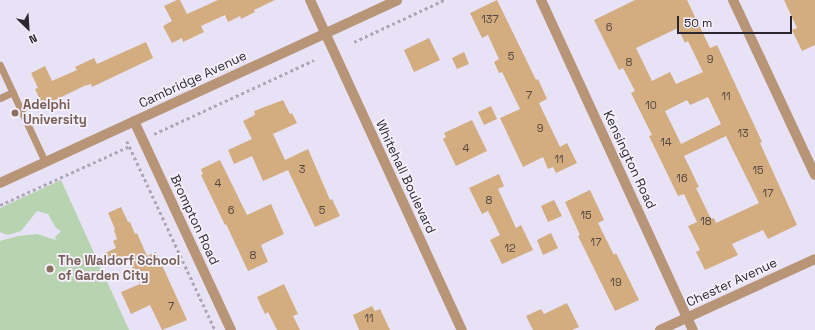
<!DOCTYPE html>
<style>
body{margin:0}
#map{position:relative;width:815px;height:330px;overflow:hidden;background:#e8e2f6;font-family:"Space Grotesk",sans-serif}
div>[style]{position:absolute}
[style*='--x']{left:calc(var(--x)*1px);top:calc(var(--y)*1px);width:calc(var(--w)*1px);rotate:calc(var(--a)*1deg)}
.green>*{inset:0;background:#b8d3af}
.building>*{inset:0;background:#d3ac7f}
.path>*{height:2.5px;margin-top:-1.25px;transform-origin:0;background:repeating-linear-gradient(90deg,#aca7b8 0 3px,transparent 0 6px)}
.lane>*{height:7px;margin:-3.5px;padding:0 3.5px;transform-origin:3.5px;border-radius:3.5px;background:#b99577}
.street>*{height:10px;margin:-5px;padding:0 5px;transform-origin:5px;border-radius:5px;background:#b99577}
.dots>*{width:11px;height:11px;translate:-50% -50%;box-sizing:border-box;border:2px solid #f4f1fd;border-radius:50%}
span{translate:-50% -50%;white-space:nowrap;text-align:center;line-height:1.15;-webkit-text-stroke:3.5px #f4f1fd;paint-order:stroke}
.number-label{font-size:11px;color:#544843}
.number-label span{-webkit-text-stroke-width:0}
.street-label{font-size:13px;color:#2a272f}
.education-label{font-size:13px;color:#785e54;font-weight:700}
.left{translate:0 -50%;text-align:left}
.north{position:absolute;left:8px;top:8px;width:40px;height:40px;-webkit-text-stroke:3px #f4f1fd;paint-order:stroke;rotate:155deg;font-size:11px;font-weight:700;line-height:16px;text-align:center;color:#2a272f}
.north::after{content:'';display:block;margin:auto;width:14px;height:18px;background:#2a272f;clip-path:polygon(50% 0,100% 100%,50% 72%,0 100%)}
.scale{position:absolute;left:677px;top:16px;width:115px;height:18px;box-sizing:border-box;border:2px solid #2a272f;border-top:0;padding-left:5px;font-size:12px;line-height:14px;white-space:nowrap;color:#2a272f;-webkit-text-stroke:3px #f4f1fd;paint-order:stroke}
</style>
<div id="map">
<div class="green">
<i style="clip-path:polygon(61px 180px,129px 330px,0 330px,0 241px,18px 236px,37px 234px,56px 240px,55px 237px,61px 231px,56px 228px,48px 214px,37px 211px,21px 231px,8px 235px,2px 233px,0 232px,0 208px)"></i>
</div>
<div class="building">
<i style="clip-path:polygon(177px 0,180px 0,187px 14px,218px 0,275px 0,254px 10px,255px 12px,241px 19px,240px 16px,228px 22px,225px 15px,201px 26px,204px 32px,183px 42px,182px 38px,172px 43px,163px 26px,172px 21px,164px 6px)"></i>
<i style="clip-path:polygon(497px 0,536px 80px,538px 79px,547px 99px,539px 103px,560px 147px,567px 143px,577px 163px,556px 173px,553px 167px,548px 169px,543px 157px,523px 167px,500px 118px,520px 109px,502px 72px,499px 73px,494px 62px,499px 59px,488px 35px,482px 38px,470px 13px)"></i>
<i style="clip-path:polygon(evenodd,635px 0,687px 0,710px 48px,717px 45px,762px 142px,760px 143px,797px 225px,768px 239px,763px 230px,732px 244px,738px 255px,705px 270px,696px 252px,700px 250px,688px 226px,697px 222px,684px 194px,678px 196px,649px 136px,652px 135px,631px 93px,635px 91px,623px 68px,619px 70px,594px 20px,635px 0,678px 28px,685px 43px,688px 41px,703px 72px,676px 84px,670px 72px,652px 81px,636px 48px,678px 28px,635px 0,708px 97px,721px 124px,681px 144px,665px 111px,687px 100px,690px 105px,708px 97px,635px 0,726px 136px,759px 203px,716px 223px,714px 218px,711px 219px,696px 188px,699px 187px,684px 156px,726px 136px)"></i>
<i style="clip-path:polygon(784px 0,815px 0,815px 45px,802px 51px,792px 30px,797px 28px)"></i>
<i style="clip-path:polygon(429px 38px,440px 60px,414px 72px,404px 50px)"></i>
<i style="clip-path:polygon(146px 42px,153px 58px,92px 87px,91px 84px,84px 86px,43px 106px,35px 89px,38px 88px,31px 73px,45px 66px,52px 81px,77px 70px,75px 67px,94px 58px,97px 64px)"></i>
<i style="clip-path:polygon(464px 52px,469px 64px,457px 69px,452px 58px)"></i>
<i style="clip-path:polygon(283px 100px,290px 114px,292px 113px,297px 123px,273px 134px,285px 160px,308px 149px,330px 200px,332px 199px,340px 216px,315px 227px,288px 170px,263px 181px,252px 156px,234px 164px,228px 150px,252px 139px,243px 121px,255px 115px,254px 111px)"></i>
<i style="clip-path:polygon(491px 106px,497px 119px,484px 125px,478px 112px)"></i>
<i style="clip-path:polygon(472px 120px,487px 151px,456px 166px,443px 139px,446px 137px,444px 133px)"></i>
<i style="clip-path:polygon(220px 160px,247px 215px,271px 204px,284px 234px,261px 245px,268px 262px,248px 271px,226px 224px,225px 225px,201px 175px,203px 174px,201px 169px)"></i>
<i style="clip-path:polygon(499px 174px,504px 186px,498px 189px,516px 228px,521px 225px,533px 250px,502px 264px,490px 240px,500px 235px,488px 211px,482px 214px,469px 188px)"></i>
<i style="clip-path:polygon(590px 190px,604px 220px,598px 223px,614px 255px,616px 253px,639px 300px,615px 311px,578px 236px,580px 235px,565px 202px)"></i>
<i style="clip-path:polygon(554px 200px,562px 216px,548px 222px,541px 206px)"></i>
<i style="clip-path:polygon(121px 207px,128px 222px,130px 222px,135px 234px,137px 233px,147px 256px,156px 252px,187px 320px,162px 330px,150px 305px,131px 314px,121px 292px,140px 284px,127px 257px,108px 265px,103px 254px,116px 248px,113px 241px,117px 239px,114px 230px,115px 229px,108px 213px)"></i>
<i style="clip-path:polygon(551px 233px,558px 248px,543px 255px,537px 240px)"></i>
<i style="clip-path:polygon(284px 284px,298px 314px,293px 316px,300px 330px,277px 330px,268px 312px,265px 314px,257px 297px)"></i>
<i style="clip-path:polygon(567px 303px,579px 327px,572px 330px,533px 330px,526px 316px,541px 309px,544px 314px)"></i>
<i style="clip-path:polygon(372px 306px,375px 311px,380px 309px,390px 330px,359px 330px,353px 315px)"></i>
</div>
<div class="path">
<i style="--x:354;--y:42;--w:99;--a:-25"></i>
<i style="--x:154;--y:134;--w:176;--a:-24.8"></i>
<i style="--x:127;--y:141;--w:208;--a:65"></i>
<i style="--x:0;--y:205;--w:143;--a:-24.4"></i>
</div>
<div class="lane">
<i style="--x:0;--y:65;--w:107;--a:65.1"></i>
<i style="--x:0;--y:98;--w:14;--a:-25"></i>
</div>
<div class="street">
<i style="--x:310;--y:0;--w:363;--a:65.3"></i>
<i style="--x:541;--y:0;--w:363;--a:65.3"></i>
<i style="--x:733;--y:0;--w:193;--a:64.9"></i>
<i style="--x:134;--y:121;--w:230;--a:65.1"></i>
<i style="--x:0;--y:183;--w:437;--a:-24.7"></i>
<i style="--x:660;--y:330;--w:170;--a:-24.6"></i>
</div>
<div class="dots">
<i style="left:15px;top:113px;background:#8d6e63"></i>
<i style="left:50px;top:269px;background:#8d6e63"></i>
</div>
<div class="number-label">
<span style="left:490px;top:19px">137</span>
<span style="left:609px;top:27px">6</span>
<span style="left:511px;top:56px">5</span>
<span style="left:710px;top:59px">9</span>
<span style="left:629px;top:62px">8</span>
<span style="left:529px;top:95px">7</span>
<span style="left:726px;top:96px">11</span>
<span style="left:651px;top:105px">10</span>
<span style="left:540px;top:128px">9</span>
<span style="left:743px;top:133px">13</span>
<span style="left:666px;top:142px">14</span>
<span style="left:466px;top:148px">4</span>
<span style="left:559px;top:159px">11</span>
<span style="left:302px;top:169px">3</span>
<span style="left:758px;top:170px">15</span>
<span style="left:682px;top:178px">16</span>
<span style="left:218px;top:183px">4</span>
<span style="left:768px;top:193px">17</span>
<span style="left:489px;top:200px">8</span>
<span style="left:231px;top:210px">6</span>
<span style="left:322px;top:210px">5</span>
<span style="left:586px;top:215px">15</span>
<span style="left:706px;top:221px">18</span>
<span style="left:596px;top:242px">17</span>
<span style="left:510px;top:248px">12</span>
<span style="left:253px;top:255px">8</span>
<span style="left:616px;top:282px">19</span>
<span style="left:171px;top:306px">7</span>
<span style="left:369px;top:318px">11</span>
</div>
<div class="street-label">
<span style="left:193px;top:80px;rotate:-25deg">Cambridge Avenue</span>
<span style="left:629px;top:160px;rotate:65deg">Kensington Road</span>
<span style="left:405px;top:177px;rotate:65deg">Whitehall Boulevard</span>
<span style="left:194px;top:220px;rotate:65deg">Brompton Road</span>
<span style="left:732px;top:283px;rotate:-25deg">Chester Avenue</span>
</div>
<div class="education-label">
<span class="left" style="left:23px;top:113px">Adelphi<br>University</span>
<span class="left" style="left:58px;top:269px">The Waldorf School<br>of Garden City</span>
</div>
<div class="north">N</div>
<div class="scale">50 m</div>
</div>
